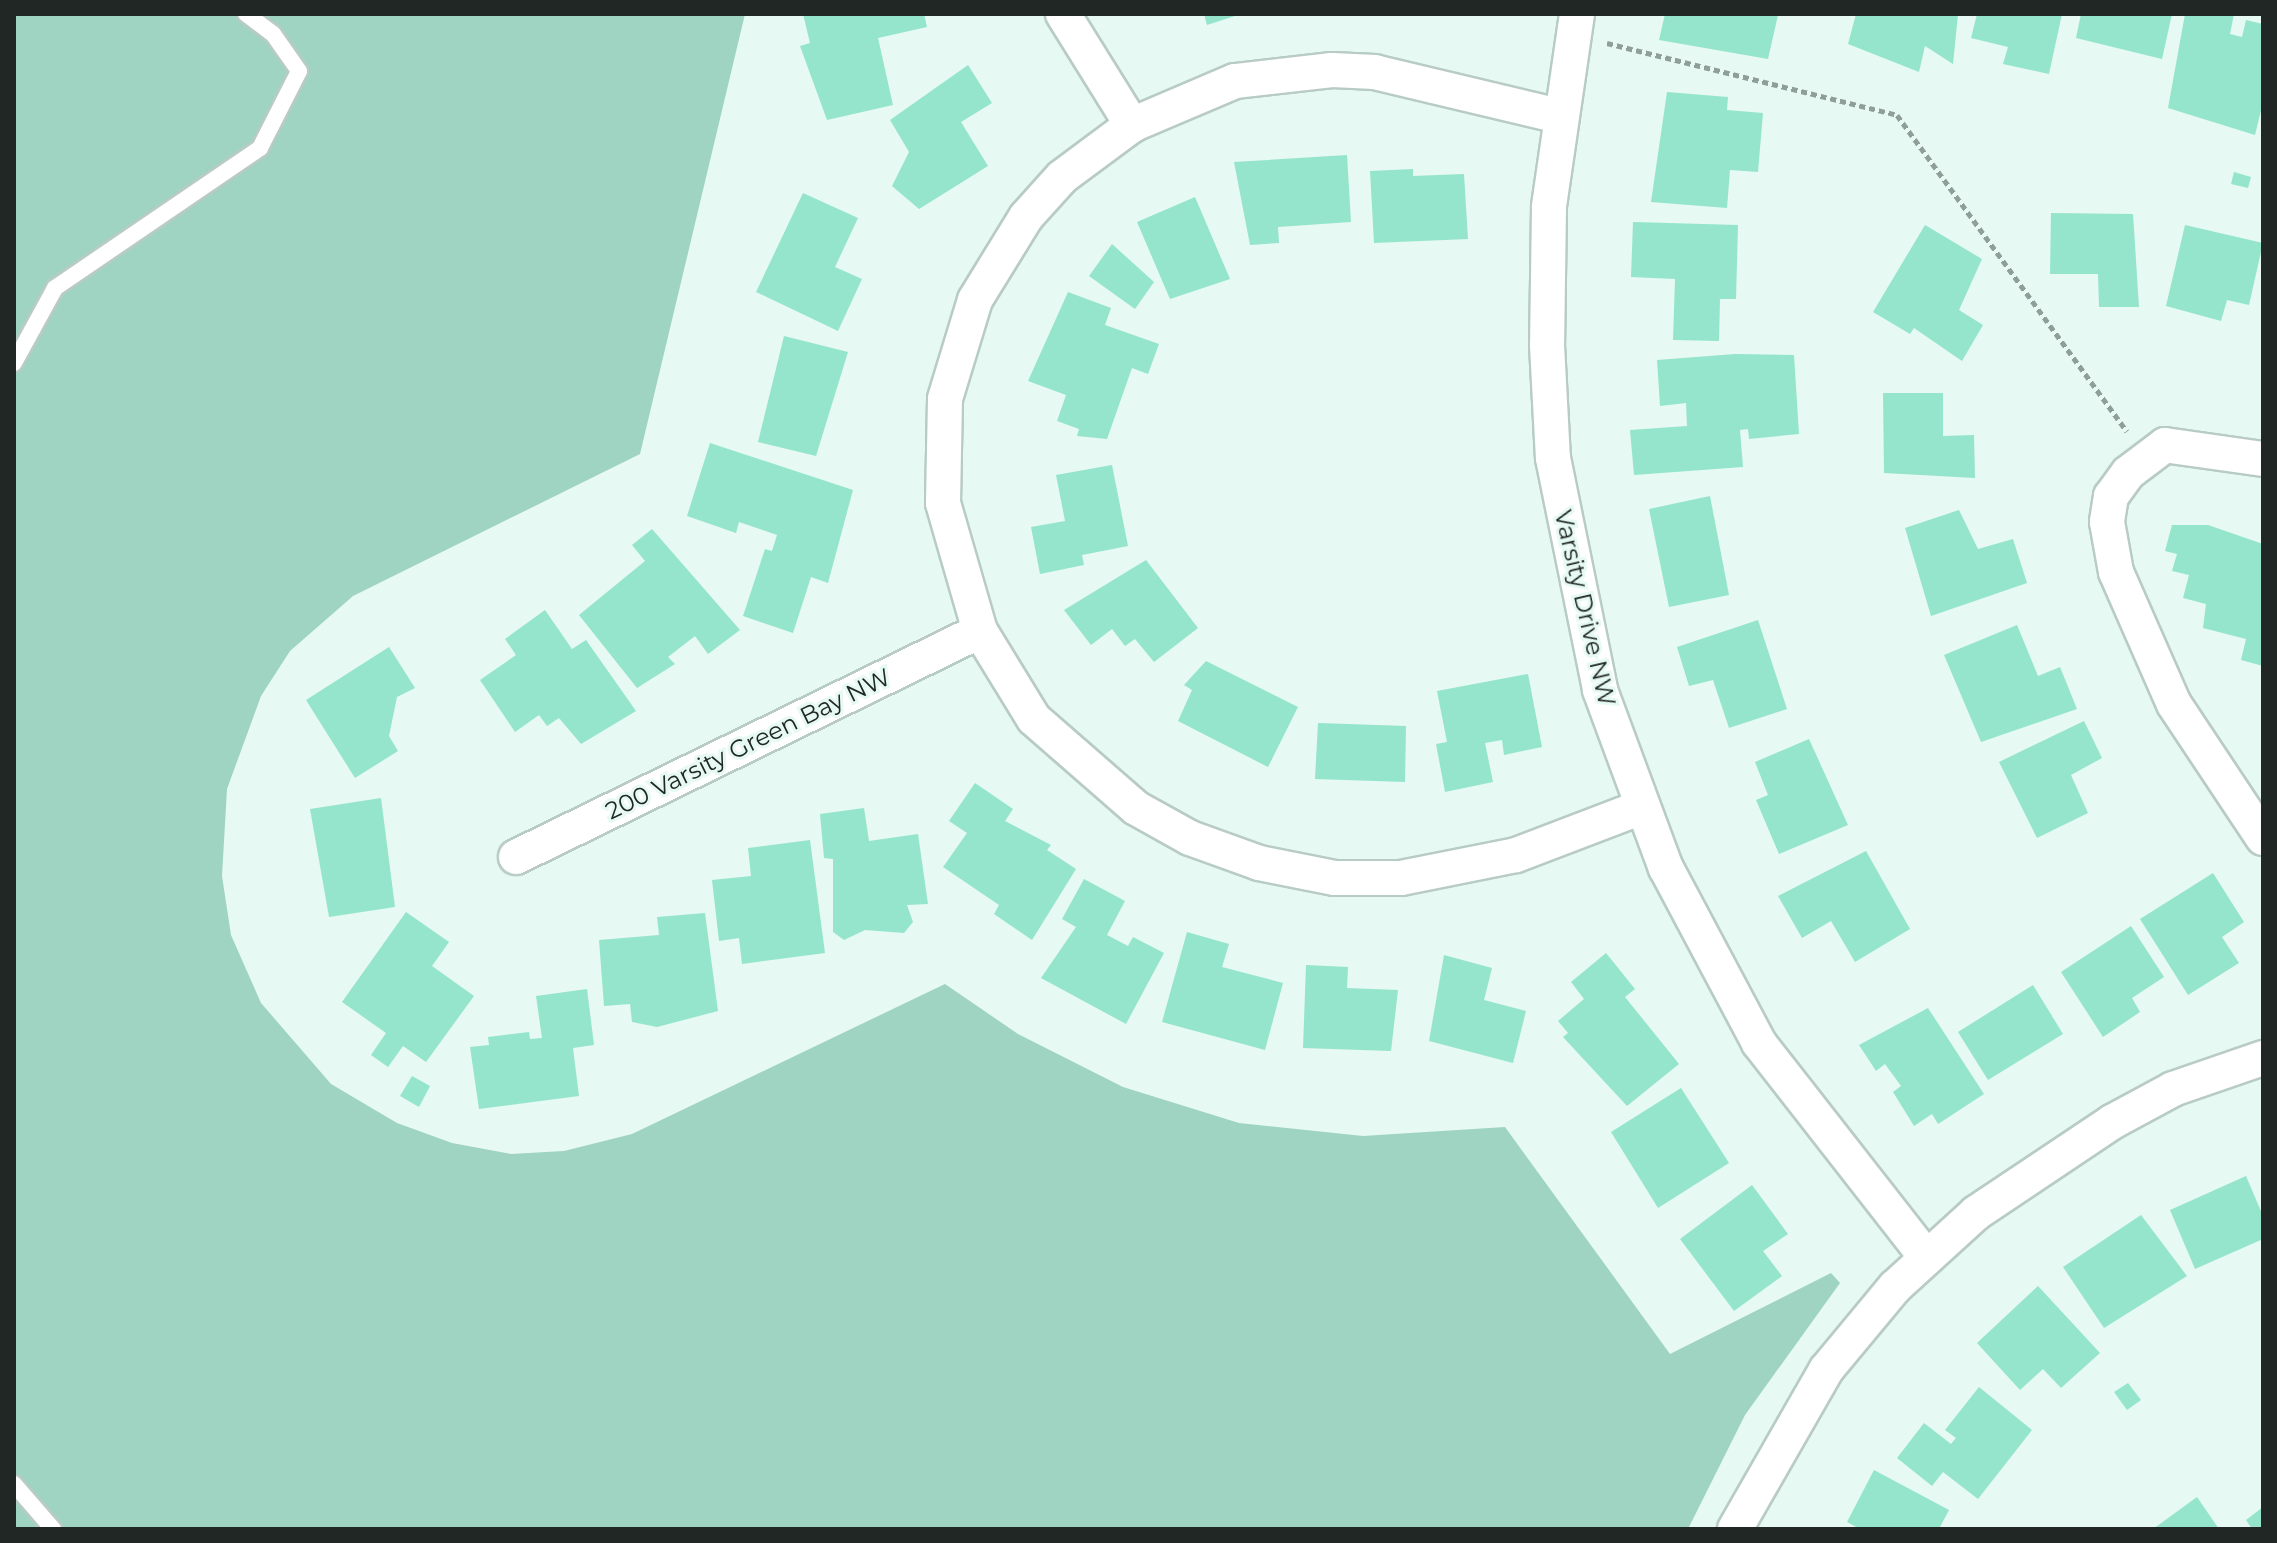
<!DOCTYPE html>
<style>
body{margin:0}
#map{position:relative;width:2277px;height:1543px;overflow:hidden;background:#e6f9f2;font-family:Montserrat,sans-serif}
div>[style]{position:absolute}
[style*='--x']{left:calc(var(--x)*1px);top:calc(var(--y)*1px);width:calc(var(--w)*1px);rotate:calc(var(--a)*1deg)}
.green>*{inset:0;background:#9fd3c2}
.building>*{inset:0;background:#94e5cc}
.path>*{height:5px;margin-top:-2.5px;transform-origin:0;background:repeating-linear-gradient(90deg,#909e99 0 6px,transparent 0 10px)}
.roads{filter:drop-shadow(2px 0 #b8cbc5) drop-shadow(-2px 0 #b8cbc5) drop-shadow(0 2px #b8cbc5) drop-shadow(0 -2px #b8cbc5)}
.service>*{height:16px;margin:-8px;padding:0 8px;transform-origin:8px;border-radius:8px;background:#fff}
.minor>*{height:34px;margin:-17px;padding:0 17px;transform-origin:17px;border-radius:17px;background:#fff}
span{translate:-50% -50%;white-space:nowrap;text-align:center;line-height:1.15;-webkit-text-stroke:6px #e6f9f2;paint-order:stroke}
.street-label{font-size:24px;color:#202725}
.frame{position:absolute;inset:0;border:16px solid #202725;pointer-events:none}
</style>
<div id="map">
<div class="green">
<i style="clip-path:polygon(14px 14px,745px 14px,640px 454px,353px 596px,290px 651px,261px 696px,227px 789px,222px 876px,231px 935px,261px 1003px,331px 1084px,397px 1123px,452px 1143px,511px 1154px,564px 1151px,632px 1134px,945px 984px,1018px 1034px,1123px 1087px,1239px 1123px,1363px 1136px,1505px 1127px,1670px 1354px,1831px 1273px,1840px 1283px,1745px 1415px,1688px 1529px,14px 1529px)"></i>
</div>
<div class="building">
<i style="clip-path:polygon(803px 14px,924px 14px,927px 27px,878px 38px,893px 105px,827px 120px,800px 46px,810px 43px)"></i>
<i style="clip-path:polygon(1204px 14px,1238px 14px,1238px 15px,1207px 25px)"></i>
<i style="clip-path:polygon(1665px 14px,1776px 14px,1778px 15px,1768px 59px,1659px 40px)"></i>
<i style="clip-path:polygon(1856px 14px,1958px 14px,1953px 64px,1925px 46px,1919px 72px,1848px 44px)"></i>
<i style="clip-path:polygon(1977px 14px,2062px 14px,2049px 74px,2003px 64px,2008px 47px,1971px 38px)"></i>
<i style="clip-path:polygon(2081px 14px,2172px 14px,2162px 59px,2076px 38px)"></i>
<i style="clip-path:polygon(2185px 14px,2234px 14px,2230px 34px,2242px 37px,2246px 20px,2263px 24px,2263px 102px,2255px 135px,2168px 108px)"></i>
<i style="clip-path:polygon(968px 65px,992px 103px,961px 122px,988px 166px,919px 209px,892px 186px,909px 152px,890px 120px)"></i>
<i style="clip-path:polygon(1667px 92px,1728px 97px,1727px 110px,1763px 113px,1758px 172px,1730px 170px,1727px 208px,1651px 202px)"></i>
<i style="clip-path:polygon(1347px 155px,1351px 222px,1278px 227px,1279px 243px,1250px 245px,1234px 162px)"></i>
<i style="clip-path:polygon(1413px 169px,1413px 176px,1464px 174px,1468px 239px,1374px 243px,1370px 171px)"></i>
<i style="clip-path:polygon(2234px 172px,2251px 177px,2248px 188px,2231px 184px)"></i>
<i style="clip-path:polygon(803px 193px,858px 218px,835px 267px,862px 279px,838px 331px,756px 292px)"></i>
<i style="clip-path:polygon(1195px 197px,1230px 279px,1170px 299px,1137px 222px)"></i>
<i style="clip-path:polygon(2051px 213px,2133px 214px,2139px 307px,2099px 307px,2098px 274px,2050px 274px)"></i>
<i style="clip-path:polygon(1633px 222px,1738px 225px,1736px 299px,1720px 299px,1719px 341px,1673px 340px,1675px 279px,1631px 277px)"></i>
<i style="clip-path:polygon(1925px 225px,1982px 259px,1959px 310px,1983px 325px,1962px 361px,1914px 328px,1910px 334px,1873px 312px)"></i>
<i style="clip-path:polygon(2185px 225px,2263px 243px,2249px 305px,2227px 300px,2221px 321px,2166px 306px)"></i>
<i style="clip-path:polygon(1112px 244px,1154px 282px,1135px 309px,1089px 276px)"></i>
<i style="clip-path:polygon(1068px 292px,1111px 308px,1105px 325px,1159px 344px,1148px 374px,1132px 368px,1107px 439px,1077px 436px,1079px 429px,1057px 421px,1066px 395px,1028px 381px)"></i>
<i style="clip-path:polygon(784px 336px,848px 352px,816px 456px,758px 442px)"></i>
<i style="clip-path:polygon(1735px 354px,1794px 355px,1799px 434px,1749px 439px,1748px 429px,1740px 430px,1743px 467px,1634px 475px,1630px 430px,1687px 426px,1686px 403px,1660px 406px,1657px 360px)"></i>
<i style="clip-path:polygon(1883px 393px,1943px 393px,1943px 436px,1974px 435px,1975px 478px,1884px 473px)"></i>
<i style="clip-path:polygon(710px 443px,853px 490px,828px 583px,811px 577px,793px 633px,743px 616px,765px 549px,772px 551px,777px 535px,739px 522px,736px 533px,687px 516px)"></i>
<i style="clip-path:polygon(1112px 465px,1128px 546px,1082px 555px,1084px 565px,1040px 574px,1031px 527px,1065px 521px,1056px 475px)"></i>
<i style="clip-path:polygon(1710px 496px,1729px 595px,1669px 607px,1649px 509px)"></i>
<i style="clip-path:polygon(1959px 510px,1978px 549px,2013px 539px,2027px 583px,1931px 616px,1905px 528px)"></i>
<i style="clip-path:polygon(2172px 525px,2208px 525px,2263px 544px,2263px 666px,2241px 660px,2246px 639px,2203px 628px,2206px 604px,2183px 598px,2189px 575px,2172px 571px,2177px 554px,2165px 551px)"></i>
<i style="clip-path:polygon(652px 529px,740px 630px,708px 654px,695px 636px,668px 657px,675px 664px,637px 688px,579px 615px,645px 561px,632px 545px)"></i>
<i style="clip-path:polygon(1146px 560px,1198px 628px,1154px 662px,1135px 639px,1125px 646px,1112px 629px,1091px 645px,1064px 610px)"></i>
<i style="clip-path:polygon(545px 610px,572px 649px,586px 640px,636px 711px,581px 744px,559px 718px,547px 726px,539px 715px,515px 732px,480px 680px,516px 655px,505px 639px)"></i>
<i style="clip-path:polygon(1758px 620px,1787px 709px,1729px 728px,1713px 680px,1689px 686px,1677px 647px)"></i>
<i style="clip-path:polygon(2017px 625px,2038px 676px,2060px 667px,2077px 709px,1981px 742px,1944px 655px)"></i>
<i style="clip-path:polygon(389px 647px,415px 688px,397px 697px,389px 736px,398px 751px,355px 778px,306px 700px)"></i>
<i style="clip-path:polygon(1206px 661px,1298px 707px,1268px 767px,1178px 721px,1192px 690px,1184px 685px)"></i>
<i style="clip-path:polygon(1528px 674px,1542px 747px,1504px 755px,1502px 740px,1485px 743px,1493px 782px,1445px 792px,1436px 744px,1447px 742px,1437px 691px)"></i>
<i style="clip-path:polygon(2084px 721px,2102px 758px,2071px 775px,2088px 813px,2037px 838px,1999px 762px)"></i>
<i style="clip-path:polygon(1318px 723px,1406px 726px,1405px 782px,1315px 779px)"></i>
<i style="clip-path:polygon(1809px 739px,1848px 825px,1779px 854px,1756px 800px,1768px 795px,1755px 762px)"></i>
<i style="clip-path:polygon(975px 783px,1013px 809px,1005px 821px,1051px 845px,1047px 850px,1076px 869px,1032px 940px,994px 914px,999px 905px,943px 867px,967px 833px,949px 821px)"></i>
<i style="clip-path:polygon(381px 798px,395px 907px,329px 917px,310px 809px)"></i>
<i style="clip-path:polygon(864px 808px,869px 841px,918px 834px,928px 904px,907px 905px,913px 922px,904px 933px,865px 930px,844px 940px,833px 932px,833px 859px,824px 858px,820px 814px)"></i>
<i style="clip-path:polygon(810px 840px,825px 953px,742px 964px,739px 938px,719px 941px,712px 880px,751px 876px,748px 848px)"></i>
<i style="clip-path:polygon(1866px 851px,1910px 929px,1855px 962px,1831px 921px,1802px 938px,1778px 896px)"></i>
<i style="clip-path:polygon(2213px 873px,2244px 922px,2222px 937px,2239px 963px,2188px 995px,2140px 919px)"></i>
<i style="clip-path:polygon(1084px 879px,1125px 901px,1107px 935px,1128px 946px,1133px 937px,1164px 953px,1126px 1024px,1041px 978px,1076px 927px,1062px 919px)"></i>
<i style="clip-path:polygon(406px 912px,449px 942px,432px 966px,474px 996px,426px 1062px,403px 1046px,388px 1067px,371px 1055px,386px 1033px,342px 1002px)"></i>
<i style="clip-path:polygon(705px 913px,718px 1011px,657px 1027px,632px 1022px,630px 1004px,604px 1006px,599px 940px,659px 935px,657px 917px)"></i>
<i style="clip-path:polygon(2131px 926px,2164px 977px,2132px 998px,2140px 1012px,2103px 1037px,2061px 972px)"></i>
<i style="clip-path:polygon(1187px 932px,1229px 944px,1222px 967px,1283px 983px,1265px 1050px,1162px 1022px)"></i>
<i style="clip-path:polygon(1606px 953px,1635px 989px,1625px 997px,1679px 1064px,1627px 1106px,1563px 1037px,1568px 1033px,1558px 1021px,1584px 999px,1571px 982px)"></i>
<i style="clip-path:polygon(1444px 955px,1492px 968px,1484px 1000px,1526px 1011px,1513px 1063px,1429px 1041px)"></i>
<i style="clip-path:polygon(1306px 965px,1348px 967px,1347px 988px,1398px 990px,1391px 1051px,1303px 1048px)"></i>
<i style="clip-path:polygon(2033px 985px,2063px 1034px,1988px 1080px,1958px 1032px)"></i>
<i style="clip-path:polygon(587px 989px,594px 1045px,573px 1048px,579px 1096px,479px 1109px,470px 1047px,489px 1045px,488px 1037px,529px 1032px,530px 1039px,542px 1038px,536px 996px)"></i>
<i style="clip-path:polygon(1928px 1008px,1984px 1094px,1938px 1124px,1932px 1114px,1914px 1126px,1893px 1092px,1901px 1086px,1885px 1064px,1876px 1071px,1859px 1045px)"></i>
<i style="clip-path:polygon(412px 1076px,430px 1086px,419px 1107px,400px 1096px)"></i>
<i style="clip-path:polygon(1681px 1088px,1729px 1163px,1658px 1208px,1611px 1132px)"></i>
<i style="clip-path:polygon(2246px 1176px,2263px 1216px,2263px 1239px,2195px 1269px,2170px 1210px)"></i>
<i style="clip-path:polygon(1752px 1185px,1788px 1234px,1763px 1251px,1782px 1276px,1734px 1311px,1680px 1239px)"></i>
<i style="clip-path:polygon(2141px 1215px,2187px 1276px,2104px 1328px,2063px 1267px)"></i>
<i style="clip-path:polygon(2038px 1286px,2100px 1353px,2061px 1388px,2043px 1369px,2020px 1390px,1977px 1343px)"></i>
<i style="clip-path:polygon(2128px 1383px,2141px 1400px,2127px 1410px,2114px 1392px)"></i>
<i style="clip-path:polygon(1979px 1387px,2032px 1430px,1978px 1499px,1943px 1472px,1932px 1486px,1897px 1458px,1924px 1423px,1951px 1444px,1956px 1438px,1945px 1430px)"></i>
<i style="clip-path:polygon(1874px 1470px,1949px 1510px,1939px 1529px,1860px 1529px,1847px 1522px)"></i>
<i style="clip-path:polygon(2197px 1497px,2219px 1529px,2153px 1529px)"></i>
<i style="clip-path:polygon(2263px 1507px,2263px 1529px,2252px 1529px,2246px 1520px)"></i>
</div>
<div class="path">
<i style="--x:1607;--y:43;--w:299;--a:13.9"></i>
<i style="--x:1897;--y:115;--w:391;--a:54"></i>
</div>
<div class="roads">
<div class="service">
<i style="--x:14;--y:363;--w:85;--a:-61.3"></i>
<i style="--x:55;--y:288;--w:248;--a:-34.3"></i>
<i style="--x:260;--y:148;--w:86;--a:-63.1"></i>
<i style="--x:299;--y:71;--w:45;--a:-125.1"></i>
<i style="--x:273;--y:34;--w:34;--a:-143"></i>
<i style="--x:14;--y:1484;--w:60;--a:49.1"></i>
</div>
<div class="minor">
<i style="--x:1063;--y:14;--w:131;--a:58.1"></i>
<i style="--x:1577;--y:14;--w:195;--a:98.3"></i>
<i style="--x:1549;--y:207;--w:138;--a:90.8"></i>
<i style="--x:1547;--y:345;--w:113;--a:87"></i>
<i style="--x:1553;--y:458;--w:237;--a:78.5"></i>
<i style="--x:1600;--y:690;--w:190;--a:69.7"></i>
<i style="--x:1666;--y:868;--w:198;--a:62"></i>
<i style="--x:1759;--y:1043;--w:271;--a:52"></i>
<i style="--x:1559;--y:116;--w:189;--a:-166.6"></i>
<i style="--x:1375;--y:72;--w:43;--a:-177.3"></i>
<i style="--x:1332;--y:70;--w:98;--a:173.5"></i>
<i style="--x:1235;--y:81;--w:112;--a:156.9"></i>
<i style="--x:1132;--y:125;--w:87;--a:143.4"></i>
<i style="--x:1062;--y:177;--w:54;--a:132"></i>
<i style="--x:1026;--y:217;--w:97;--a:121.6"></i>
<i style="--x:975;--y:300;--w:103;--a:106.9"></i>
<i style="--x:945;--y:399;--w:104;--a:91.1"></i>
<i style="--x:943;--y:503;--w:133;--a:73.9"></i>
<i style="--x:980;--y:631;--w:103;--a:58.5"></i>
<i style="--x:1034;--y:719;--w:135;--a:41.1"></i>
<i style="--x:1136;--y:808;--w:62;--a:29.1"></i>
<i style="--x:1190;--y:838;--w:73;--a:19.9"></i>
<i style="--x:1259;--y:863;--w:77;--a:11.2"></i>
<i style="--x:1335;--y:878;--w:66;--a:0"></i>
<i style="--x:1401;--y:878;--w:117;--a:-11.3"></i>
<i style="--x:1516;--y:855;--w:135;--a:-20.9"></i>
<i style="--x:2263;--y:459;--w:99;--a:-171.9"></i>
<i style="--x:2165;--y:445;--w:46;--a:142.9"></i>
<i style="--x:2128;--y:473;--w:29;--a:126"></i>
<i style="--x:2111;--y:496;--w:26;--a:99"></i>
<i style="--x:2107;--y:522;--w:51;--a:79.8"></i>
<i style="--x:2116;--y:572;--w:144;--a:66.3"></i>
<i style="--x:2174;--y:704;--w:161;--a:56.4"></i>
<i style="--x:516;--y:857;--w:516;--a:-25.97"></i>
<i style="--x:1735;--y:1529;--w:183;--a:-60.2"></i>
<i style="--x:1826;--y:1370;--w:108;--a:-50.3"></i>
<i style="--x:1895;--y:1287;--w:110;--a:-42.4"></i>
<i style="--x:1976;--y:1213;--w:164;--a:-33.8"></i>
<i style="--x:2112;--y:1122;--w:69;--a:-28.4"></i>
<i style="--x:2173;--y:1089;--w:95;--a:-19"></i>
</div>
</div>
<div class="street-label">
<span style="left:1585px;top:608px;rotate:77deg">Varsity Drive NW</span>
<span style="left:748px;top:744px;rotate:-26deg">200 Varsity Green Bay NW</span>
</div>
<div class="frame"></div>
</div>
